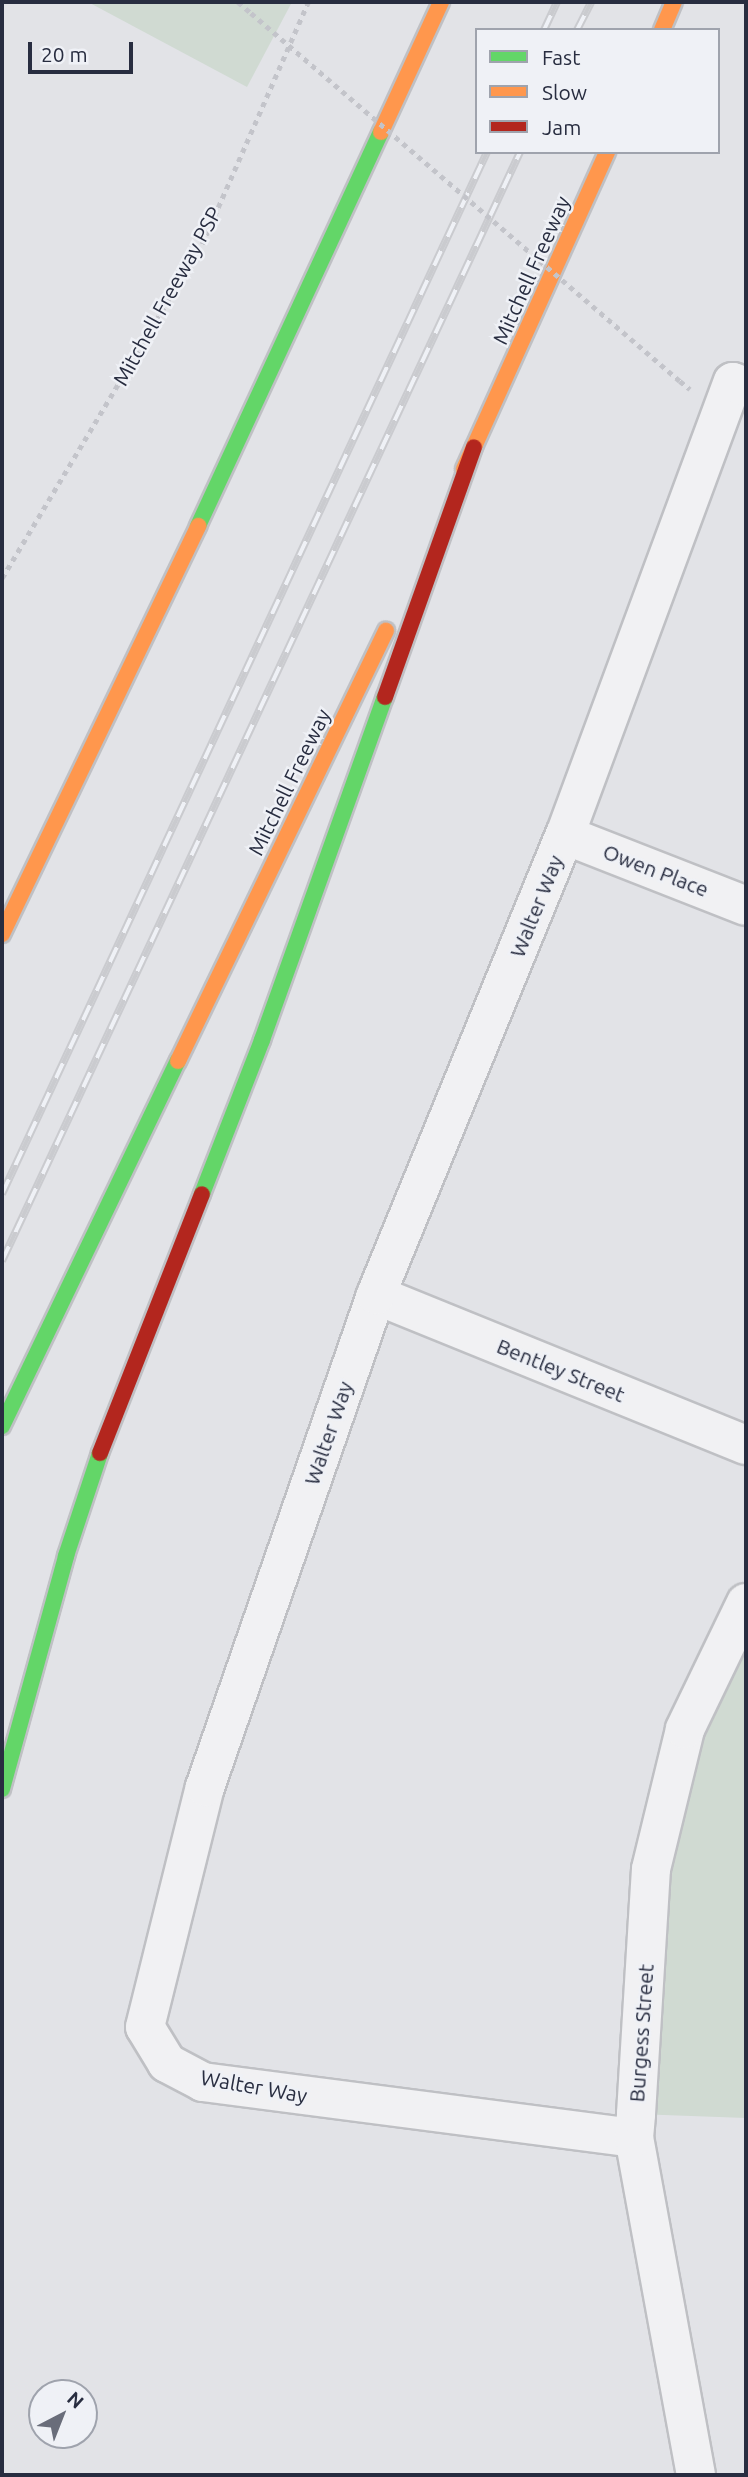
<!DOCTYPE html>
<style>
body{margin:0}
#map{position:relative;width:748px;height:2477px;overflow:hidden;background:#e2e3e7;font-family:Ubuntu,sans-serif}
div>[style]{position:absolute}
[style*='--x']{left:calc(var(--x)*1px);top:calc(var(--y)*1px);width:calc(var(--w)*1px);rotate:calc(var(--a)*1deg)}
.green>*{inset:0;background:#d0dad2}
.path>*{height:4.5px;margin-top:-2.25px;transform-origin:0;background:repeating-linear-gradient(90deg,#c3c4ca 0 5px,transparent 0 10px)}
.roads{filter:drop-shadow(2px 0 #bfc0c4) drop-shadow(-2px 0 #bfc0c4) drop-shadow(0 2px #bfc0c4) drop-shadow(0 -2px #bfc0c4)}
.street>*{height:38px;margin:-19px;padding:0 19px;transform-origin:19px;border-radius:19px;background:#f1f1f3}
.fast>*{height:16px;margin:-8px;padding:0 8px;transform-origin:8px;border-radius:8px;background:#63d668}
.slow>*{height:16px;margin:-8px;padding:0 8px;transform-origin:8px;border-radius:8px;background:#ff974d}
.jam>*{height:16px;margin:-8px;padding:0 8px;transform-origin:8px;border-radius:8px;background:#b3261e}
.rail>*{height:8px;margin-top:-4px;transform-origin:0;background:repeating-linear-gradient(90deg,#eff1f6 0 16px,#cacbcf 0 32px);box-sizing:border-box;border-block:2px solid #cacbcf}
.path-bridge>*{height:4.5px;margin-top:-2.25px;transform-origin:0;background:repeating-linear-gradient(90deg,#c3c4ca 0 5px,transparent 0 10px)}
span{translate:-50% -50%;white-space:nowrap;text-align:center;line-height:1.15;-webkit-text-stroke:5px #eff1f6;paint-order:stroke}
.street-label{font-size:21px;color:#282d40}
.frame{position:absolute;inset:0;border:4px solid #282d40;pointer-events:none}
.legend{position:absolute;left:475px;top:28px;width:245px;height:126px;box-sizing:border-box;background:#eff1f6;border:2px solid #9fa3ad;margin:0;padding:9px 12px;list-style:none;font-size:21px;color:#282d40}
.legend li{display:flex;align-items:center;gap:14px;height:35px}
.legend b{width:35px;border:2px solid #9fa3ad}
.north{position:absolute;left:28px;top:2379px;width:70px;height:70px;box-sizing:border-box;background:#eff1f6;border:2px solid #9fa3ad;border-radius:50%;rotate:42deg;font-size:19px;font-weight:700;line-height:28px;text-align:center;color:#282d40}
.north::after{content:'';display:block;margin:auto;width:24px;height:32px;background:#696d7a;clip-path:polygon(50% 0,100% 100%,50% 72%,0 100%)}
.scale{position:absolute;left:28px;top:42px;width:105px;height:32px;box-sizing:border-box;border:4px solid #282d40;border-top:0;padding-left:9px;font-size:21px;line-height:24px;white-space:nowrap;color:#282d40;-webkit-text-stroke:5px #eff1f6;paint-order:stroke}
</style>
<div id="map">
<div class="green">
<i style="clip-path:polygon(88px 2px,292px 2px,247px 87px)"></i>
<i style="clip-path:polygon(746px 1603px,746px 2118px,636px 2114px,651px 1869px)"></i>
</div>
<div class="path">
<i style="--x:238;--y:2;--w:17;--a:40"></i>
<i style="--x:680;--y:381;--w:13;--a:39"></i>
<i style="--x:2;--y:578;--w:389;--a:-59.1"></i>
<i style="--x:202;--y:244;--w:264;--a:-66.3"></i>
</div>
<div class="roads">
<div class="street">
<i style="--x:565;--y:835;--w:194;--a:21.4"></i>
<i style="--x:376;--y:1295;--w:399;--a:22.1"></i>
<i style="--x:634;--y:2138;--w:435;--a:-172.6"></i>
<i style="--x:203;--y:2082;--w:41;--a:-152.2"></i>
<i style="--x:167;--y:2063;--w:42;--a:-121.4"></i>
<i style="--x:145;--y:2027;--w:247;--a:-76"></i>
<i style="--x:205;--y:1787;--w:521;--a:-70.83"></i>
<i style="--x:376;--y:1295;--w:497;--a:-67.7"></i>
<i style="--x:565;--y:835;--w:483;--a:-69.7"></i>
<i style="--x:733;--y:382;--w:14;--a:21"></i>
<i style="--x:696;--y:2475;--w:343;--a:-100.4"></i>
<i style="--x:634;--y:2138;--w:24;--a:-85"></i>
<i style="--x:636;--y:2114;--w:245;--a:-86.5"></i>
<i style="--x:651;--y:1869;--w:144;--a:-76.3"></i>
<i style="--x:685;--y:1729;--w:140;--a:-64.2"></i>
</div>
<div class="fast">
<i style="--x:198;--y:526;--w:434;--a:-65.1"></i>
<i style="--x:202;--y:1194;--w:165;--a:-68.7"></i>
<i style="--x:262;--y:1040;--w:364;--a:-70.3"></i>
<i style="--x:2;--y:1426;--w:405;--a:-64.3"></i>
<i style="--x:2;--y:1789;--w:242;--a:-74.6"></i>
<i style="--x:66;--y:1556;--w:108;--a:-71.7"></i>
</div>
<div class="slow">
<i style="--x:662;--y:30;--w:30;--a:-67"></i>
<i style="--x:381;--y:132;--w:143;--a:-65.2"></i>
<i style="--x:464;--y:469;--w:348;--a:-65.7"></i>
<i style="--x:2;--y:934;--w:453;--a:-64.3"></i>
<i style="--x:178;--y:1061;--w:478;--a:-64.2"></i>
</div>
<div class="jam">
<i style="--x:385;--y:697;--w:265;--a:-70.4"></i>
<i style="--x:100;--y:1453;--w:278;--a:-68.5"></i>
</div>
</div>
<div class="rail">
<i style="--x:544;--y:30;--w:31;--a:-65"></i>
<i style="--x:577;--y:30;--w:31;--a:-63"></i>
<i style="--x:2;--y:1194;--w:1149;--a:-65.04"></i>
<i style="--x:2;--y:1261;--w:1224;--a:-64.96"></i>
</div>
<div class="path-bridge">
<i style="--x:251;--y:13;--w:565;--a:40.62"></i>
</div>
<div class="street-label">
<span style="left:531px;top:270px;rotate:-66deg">Mitchell Freeway</span>
<span style="left:167px;top:296px;rotate:-61deg">Mitchell Freeway PSP</span>
<span style="left:289px;top:782px;rotate:-64deg">Mitchell Freeway</span>
<span style="left:656px;top:870px;rotate:21deg">Owen Place</span>
<span style="left:536px;top:906px;rotate:-68deg">Walter Way</span>
<span style="left:561px;top:1370px;rotate:22deg">Bentley Street</span>
<span style="left:328px;top:1433px;rotate:-71deg">Walter Way</span>
<span style="left:641px;top:2033px;rotate:-86deg">Burgess Street</span>
<span style="left:254px;top:2086px;rotate:10deg">Walter Way</span>
</div>
<div class="frame"></div>
<ul class="legend">
<li><b style="height:9px;background:#63d668"></b>Fast</li>
<li><b style="height:9px;background:#ff974d"></b>Slow</li>
<li><b style="height:9px;background:#b3261e"></b>Jam</li>
</ul>
<div class="north">N</div>
<div class="scale">20 m</div>
</div>
